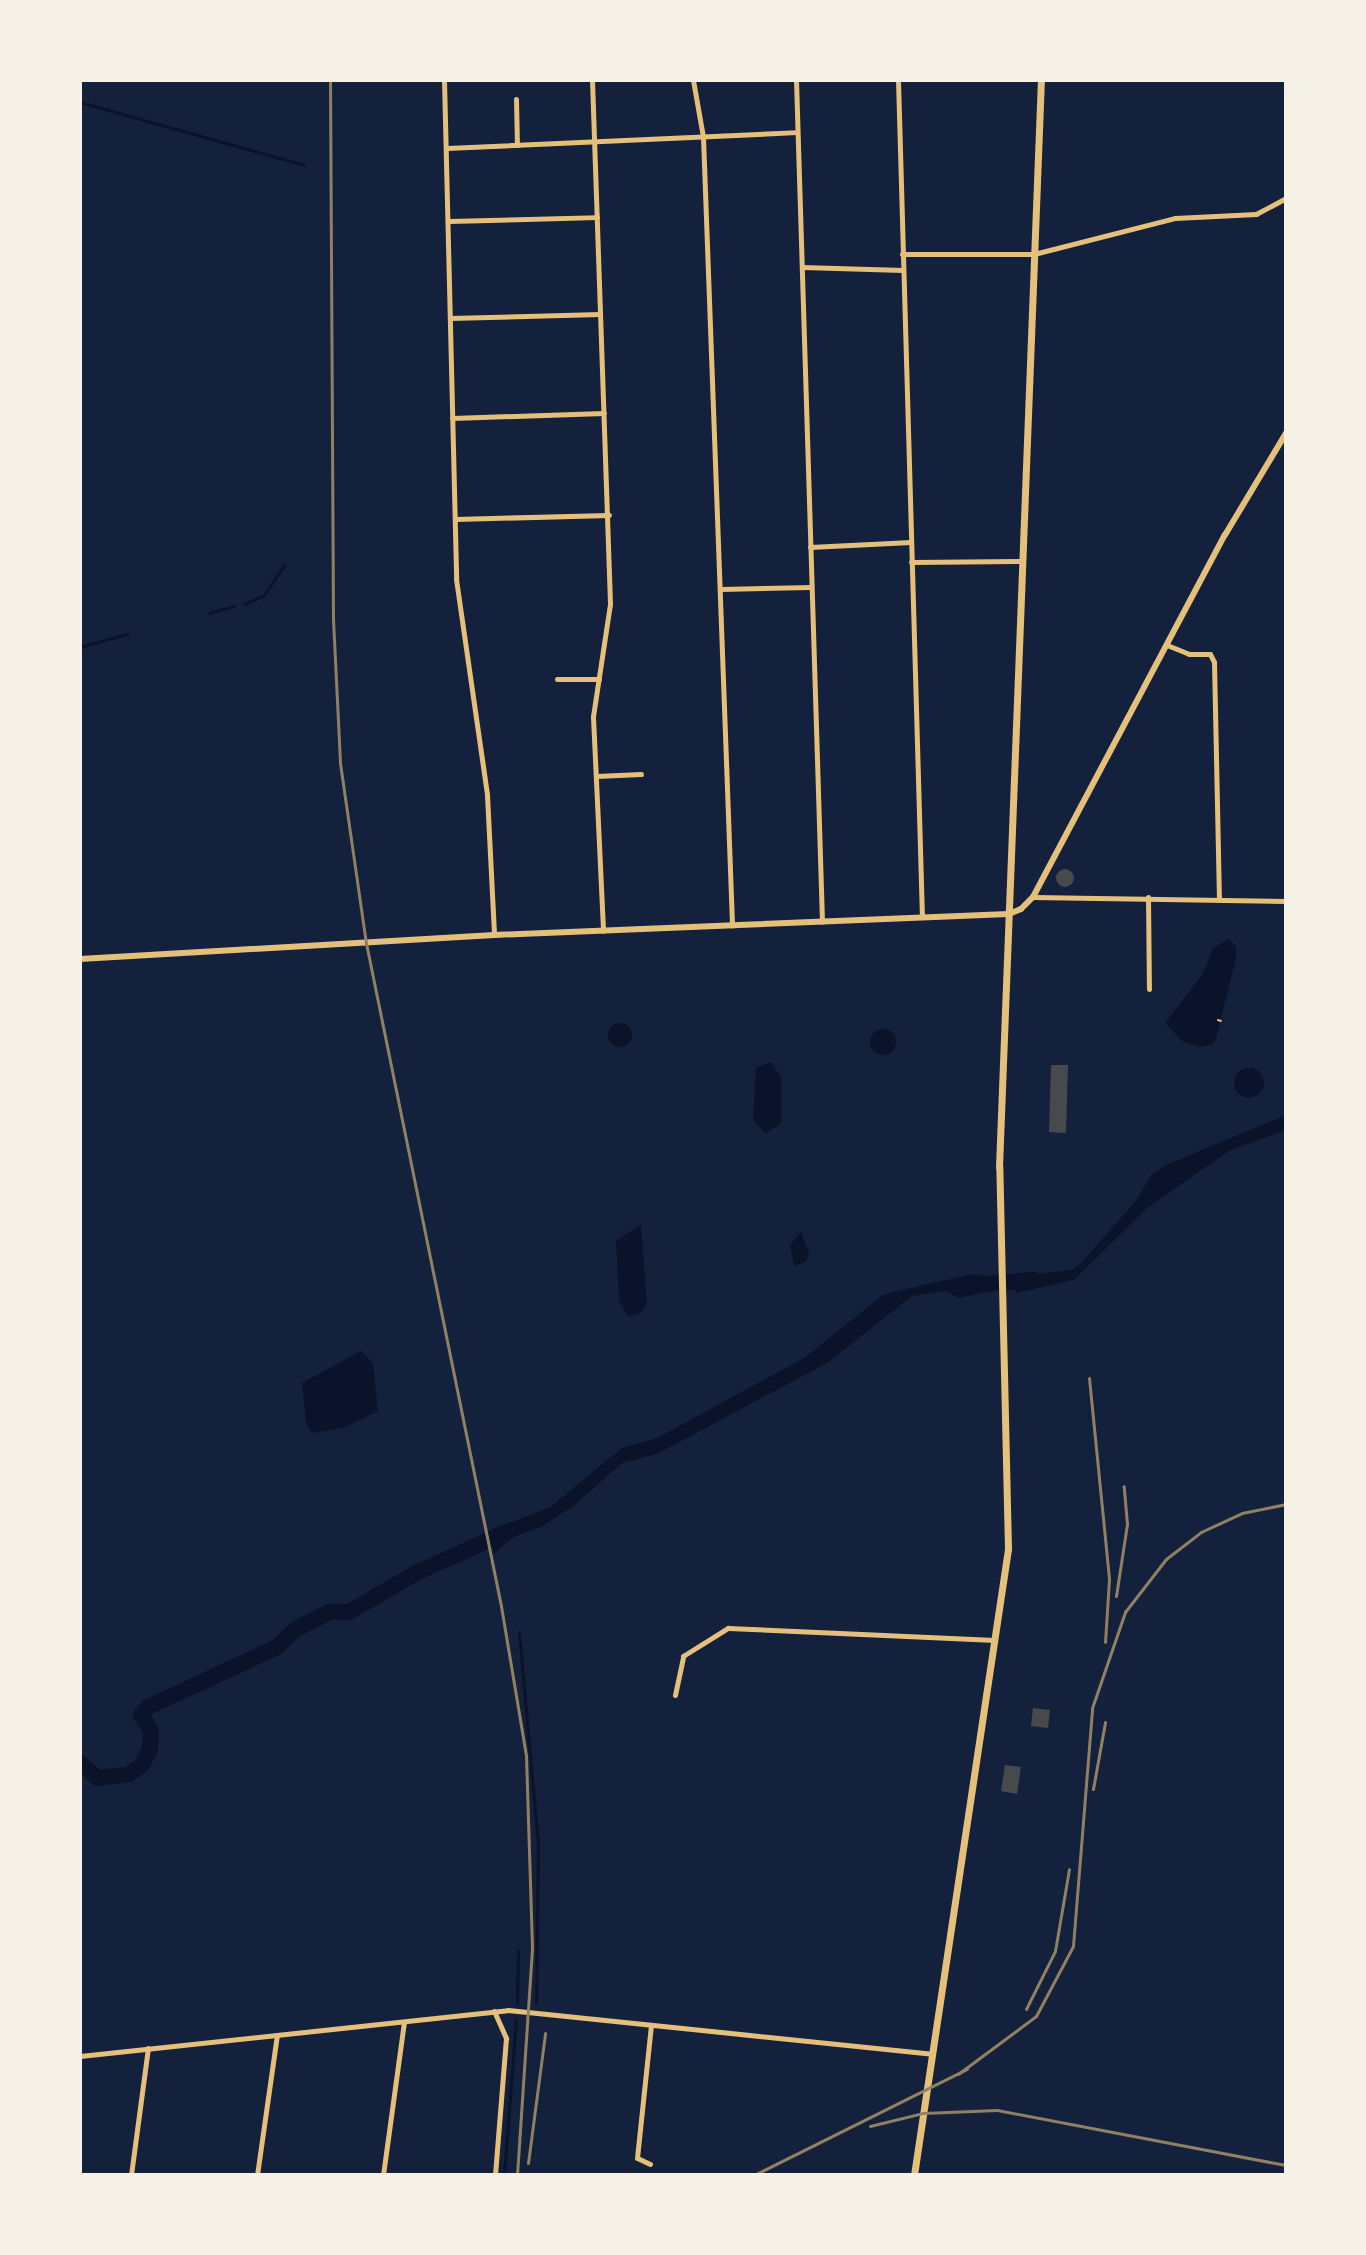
<!DOCTYPE html>
<style>
body{margin:0}
#map{position:relative;width:1366px;height:2255px;overflow:hidden;background:#14213d;font-family:Lora,serif}
div>[style]{position:absolute}
[style*='--x']{left:calc(var(--x)*1px);top:calc(var(--y)*1px);width:calc(var(--w)*1px);rotate:calc(var(--a)*1deg)}
.water>*{inset:0;background:#0b132b}
.round{border-radius:50%}
.stream>*{height:3px;margin:-1.5px;padding:0 1.5px;transform-origin:1.5px;border-radius:1.5px;background:#0b132b}
.river>*{height:16px;margin:-8px;padding:0 8px;transform-origin:8px;border-radius:8px;background:#0b132b}
.building>*{inset:0;background:#48494c}
.path>*{height:2px;margin:-1px;padding:0 1px;transform-origin:1px;border-radius:1px;background:#e5c07b}
.minor>*{height:5px;margin:-2.5px;padding:0 2.5px;transform-origin:2.5px;border-radius:2.5px;background:#e5c07b}
.tertiary>*{height:6px;margin:-3px;padding:0 3px;transform-origin:3px;border-radius:3px;background:#e5c07b}
.secondary>*{height:7px;margin:-3.5px;padding:0 3.5px;transform-origin:3.5px;border-radius:3.5px;background:#e5c07b}
.rail>*{height:3px;margin:-1.5px;padding:0 1.5px;transform-origin:1.5px;border-radius:1.5px;background:#918062}
span{translate:-50% -50%;white-space:nowrap;text-align:center;line-height:1.15;-webkit-text-stroke:7px #f6f1e7;paint-order:stroke}
.frame{position:absolute;inset:0;border:82px solid #f6f1e7;pointer-events:none}
</style>
<div id="map">
<div class="water">
<i style="clip-path:polygon(1229px 939px,1236px 947px,1236px 958px,1216px 1039px,1212px 1045px,1199px 1047px,1182px 1041px,1165px 1023px,1202px 975px,1213px 948px)"></i>
<i class="round" style="left:608px;top:1023px;width:24px;height:24px"></i>
<i class="round" style="left:870px;top:1029px;width:26px;height:26px"></i>
<i style="clip-path:polygon(771px 1062px,781px 1077px,781px 1123px,765px 1134px,753px 1119px,756px 1068px)"></i>
<i class="round" style="left:1234px;top:1068px;width:30px;height:30px"></i>
<i style="clip-path:polygon(1286px 1115px,1286px 1130px,1229px 1151px,1147px 1208px,1074px 1280px,1016px 1293px,1016px 1276px,1072px 1270px,1081px 1263px,1135px 1202px,1152px 1174px,1166px 1165px)"></i>
<i style="clip-path:polygon(641px 1224px,647px 1304px,641px 1313px,628px 1316px,619px 1301px,616px 1241px)"></i>
<i style="clip-path:polygon(801px 1232px,809px 1253px,806px 1262px,794px 1266px,790px 1245px)"></i>
<i style="clip-path:polygon(973px 1274px,990px 1277px,991px 1291px,959px 1298px,945px 1291px,912px 1296px,827px 1363px,657px 1454px,622px 1463px,572px 1507px,541px 1527px,513px 1537px,494px 1554px,490px 1531px,550px 1507px,622px 1448px,657px 1438px,804px 1358px,884px 1294px)"></i>
<i style="clip-path:polygon(361px 1351px,373px 1363px,378px 1411px,343px 1428px,312px 1433px,306px 1423px,302px 1383px)"></i>
</div>
<div class="stream">
<i style="--x:80;--y:102;--w:233;--a:15.7"></i>
<i style="--x:244;--y:604;--w:22;--a:-24"></i>
<i style="--x:264;--y:595;--w:36;--a:-56"></i>
<i style="--x:209;--y:613;--w:26;--a:-16"></i>
<i style="--x:80;--y:647;--w:49;--a:-15.5"></i>
<i style="--x:519;--y:1632;--w:212;--a:84.9"></i>
<i style="--x:538;--y:1843;--w:160;--a:90.7"></i>
<i style="--x:517;--y:2003;--w:53;--a:-88.9"></i>
<i style="--x:504;--y:2175;--w:156;--a:-85.6"></i>
</div>
<div class="river">
<i style="--x:970;--y:1285;--w:64;--a:-4.5"></i>
<i style="--x:80;--y:1763;--w:23;--a:40"></i>
<i style="--x:98;--y:1778;--w:31;--a:-7"></i>
<i style="--x:129;--y:1774;--w:16;--a:-35"></i>
<i style="--x:142;--y:1765;--w:18;--a:-63"></i>
<i style="--x:150;--y:1749;--w:18;--a:-87"></i>
<i style="--x:151;--y:1731;--w:19;--a:-122"></i>
<i style="--x:141;--y:1715;--w:11;--a:-49"></i>
<i style="--x:148;--y:1707;--w:142;--a:-24.9"></i>
<i style="--x:277;--y:1647;--w:26;--a:-43"></i>
<i style="--x:296;--y:1629;--w:38;--a:-27"></i>
<i style="--x:330;--y:1612;--w:19;--a:0"></i>
<i style="--x:349;--y:1612;--w:80;--a:-30.1"></i>
<i style="--x:418;--y:1572;--w:102;--a:-24.3"></i>
</div>
<div class="building">
<i class="round" style="left:1056px;top:869px;width:18px;height:18px"></i>
<i style="clip-path:polygon(1051px 1065px,1068px 1065px,1066px 1133px,1049px 1132px)"></i>
<i style="clip-path:polygon(1033px 1708px,1050px 1710px,1048px 1728px,1031px 1726px)"></i>
<i style="clip-path:polygon(1005px 1765px,1021px 1767px,1017px 1794px,1001px 1791px)"></i>
</div>
<div class="path">
<i style="--x:1218;--y:1020;--w:3;--a:18"></i>
</div>
<div class="minor">
<i style="--x:444;--y:80;--w:499;--a:88.6"></i>
<i style="--x:456;--y:579;--w:218;--a:81.8"></i>
<i style="--x:487;--y:795;--w:140;--a:87.1"></i>
<i style="--x:592;--y:80;--w:524;--a:88.03"></i>
<i style="--x:610;--y:604;--w:114;--a:98.6"></i>
<i style="--x:593;--y:717;--w:214;--a:87.3"></i>
<i style="--x:693;--y:80;--w:58;--a:80"></i>
<i style="--x:703;--y:137;--w:789;--a:87.89"></i>
<i style="--x:796;--y:80;--w:842;--a:88.23"></i>
<i style="--x:898;--y:80;--w:837;--a:88.36"></i>
<i style="--x:516;--y:99;--w:46;--a:88.8"></i>
<i style="--x:447;--y:148;--w:350;--a:-2.6"></i>
<i style="--x:449;--y:221;--w:148;--a:-1.5"></i>
<i style="--x:902;--y:254;--w:132;--a:0"></i>
<i style="--x:1034;--y:254;--w:146;--a:-14.3"></i>
<i style="--x:1175;--y:218;--w:81;--a:-2.8"></i>
<i style="--x:1256;--y:214;--w:34;--a:-28"></i>
<i style="--x:802;--y:267;--w:101;--a:1.7"></i>
<i style="--x:450;--y:318;--w:150;--a:-1.5"></i>
<i style="--x:452;--y:418;--w:152;--a:-1.9"></i>
<i style="--x:455;--y:519;--w:154;--a:-1.5"></i>
<i style="--x:810;--y:547;--w:101;--a:-2.8"></i>
<i style="--x:911;--y:562;--w:111;--a:-0.5"></i>
<i style="--x:721;--y:589;--w:90;--a:-1.3"></i>
<i style="--x:1167;--y:645;--w:24;--a:22"></i>
<i style="--x:1189;--y:654;--w:21;--a:0"></i>
<i style="--x:1210;--y:654;--w:9;--a:63"></i>
<i style="--x:1214;--y:662;--w:236;--a:88.8"></i>
<i style="--x:557;--y:679;--w:42;--a:0"></i>
<i style="--x:596;--y:776;--w:45;--a:-2.5"></i>
<i style="--x:1033;--y:897;--w:253;--a:0.9"></i>
<i style="--x:1148;--y:897;--w:92;--a:89.4"></i>
<i style="--x:675;--y:1695;--w:40;--a:-78"></i>
<i style="--x:683;--y:1656;--w:53;--a:-31.9"></i>
<i style="--x:728;--y:1628;--w:267;--a:2.6"></i>
<i style="--x:494;--y:2011;--w:30;--a:66"></i>
<i style="--x:506;--y:2038;--w:137;--a:94.6"></i>
<i style="--x:80;--y:2056;--w:430;--a:-6.1"></i>
<i style="--x:508;--y:2010;--w:426;--a:5.9"></i>
<i style="--x:650;--y:2164;--w:14;--a:-155"></i>
<i style="--x:637;--y:2158;--w:134;--a:-84"></i>
<i style="--x:131;--y:2175;--w:128;--a:-82.4"></i>
<i style="--x:257;--y:2175;--w:141;--a:-81.9"></i>
<i style="--x:383;--y:2175;--w:154;--a:-82.2"></i>
</div>
<div class="tertiary">
<i style="--x:80;--y:959;--w:415;--a:-3.3"></i>
<i style="--x:494;--y:935;--w:515;--a:-2.34"></i>
<i style="--x:1009;--y:914;--w:13;--a:-23"></i>
<i style="--x:1021;--y:909;--w:17;--a:-45"></i>
<i style="--x:1033;--y:897;--w:410;--a:-62.1"></i>
<i style="--x:1225;--y:535;--w:119;--a:-59.1"></i>
</div>
<div class="secondary">
<i style="--x:914;--y:2175;--w:633;--a:-81.46"></i>
<i style="--x:1008;--y:1549;--w:382;--a:-91.3"></i>
<i style="--x:999;--y:1167;--w:1088;--a:-87.79"></i>
</div>
<div class="rail">
<i style="--x:330;--y:80;--w:539;--a:89.68"></i>
<i style="--x:333;--y:619;--w:144;--a:87.2"></i>
<i style="--x:340;--y:763;--w:182;--a:81.8"></i>
<i style="--x:366;--y:943;--w:677;--a:78.49"></i>
<i style="--x:501;--y:1606;--w:152;--a:80.5"></i>
<i style="--x:526;--y:1756;--w:193;--a:88.2"></i>
<i style="--x:532;--y:1949;--w:226;--a:93.8"></i>
<i style="--x:1089;--y:1378;--w:202;--a:84.3"></i>
<i style="--x:1109;--y:1579;--w:63;--a:93.6"></i>
<i style="--x:1116;--y:1596;--w:73;--a:-81.3"></i>
<i style="--x:1127;--y:1524;--w:38;--a:-95"></i>
<i style="--x:1093;--y:1789;--w:68;--a:-79.8"></i>
<i style="--x:1026;--y:2009;--w:65;--a:-63.4"></i>
<i style="--x:1055;--y:1951;--w:83;--a:-80.3"></i>
<i style="--x:958;--y:2074;--w:97;--a:-36.6"></i>
<i style="--x:1036;--y:2016;--w:79;--a:-62.1"></i>
<i style="--x:1073;--y:1946;--w:239;--a:-85.4"></i>
<i style="--x:1092;--y:1708;--w:102;--a:-71"></i>
<i style="--x:1125;--y:1612;--w:67;--a:-52.3"></i>
<i style="--x:1166;--y:1559;--w:44;--a:-37.6"></i>
<i style="--x:1201;--y:1532;--w:45;--a:-24.9"></i>
<i style="--x:1242;--y:1513;--w:45;--a:-11.6"></i>
<i style="--x:870;--y:2126;--w:55;--a:-13.8"></i>
<i style="--x:923;--y:2113;--w:74;--a:-2.3"></i>
<i style="--x:997;--y:2110;--w:294;--a:10.8"></i>
<i style="--x:528;--y:2163;--w:131;--a:-82.5"></i>
<i style="--x:754;--y:2175;--w:238;--a:-26.5"></i>
</div>
<div class="frame"></div>
</div>
